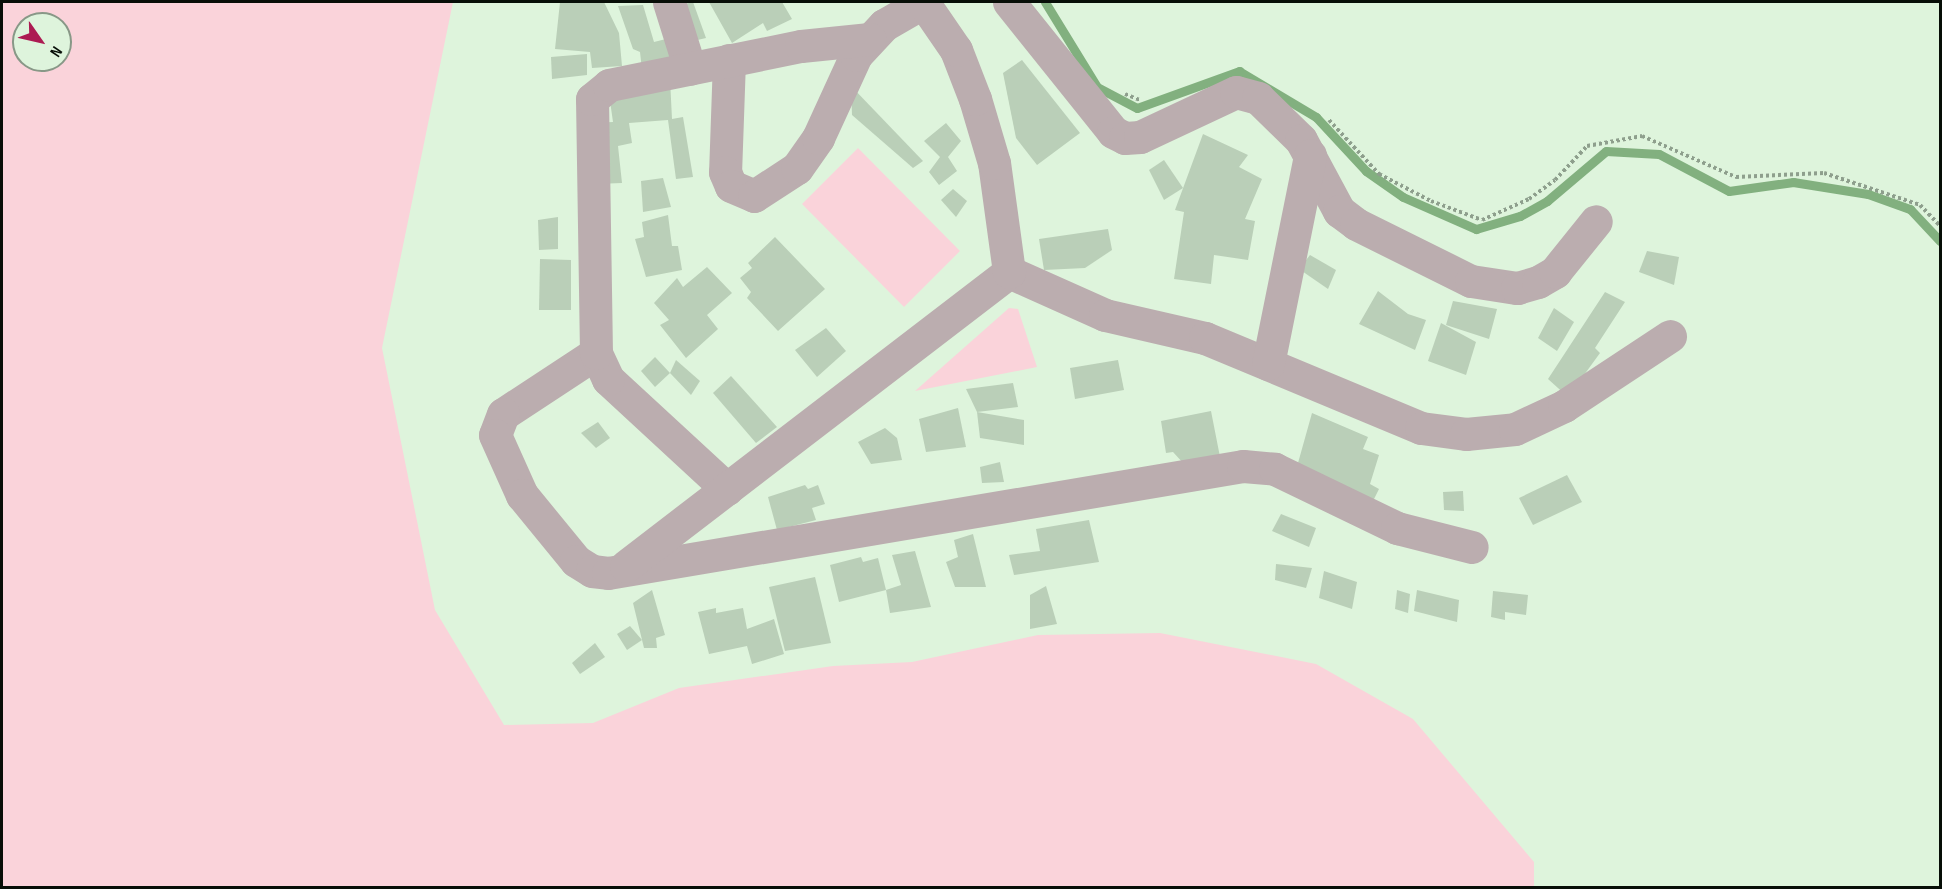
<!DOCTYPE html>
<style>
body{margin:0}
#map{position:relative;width:1942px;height:889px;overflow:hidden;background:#def4dc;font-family:"Sofia Sans Condensed",sans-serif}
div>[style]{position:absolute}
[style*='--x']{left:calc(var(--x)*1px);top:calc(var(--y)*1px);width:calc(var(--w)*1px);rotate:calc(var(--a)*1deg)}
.green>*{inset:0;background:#fad3da}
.stream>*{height:9px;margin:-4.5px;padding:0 4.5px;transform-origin:4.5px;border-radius:4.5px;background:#82b07f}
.building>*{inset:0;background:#bacfb8}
.path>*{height:4px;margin-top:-2px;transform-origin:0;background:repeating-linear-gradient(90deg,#8e9f8d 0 3px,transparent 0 6px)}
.minor>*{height:33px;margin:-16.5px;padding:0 16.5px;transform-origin:16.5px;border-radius:16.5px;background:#bbadaf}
span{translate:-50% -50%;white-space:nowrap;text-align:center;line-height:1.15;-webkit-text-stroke:5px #def4dc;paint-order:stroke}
.frame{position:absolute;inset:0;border:3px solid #070e07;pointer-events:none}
.north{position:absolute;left:12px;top:12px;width:60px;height:60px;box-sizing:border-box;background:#def4dc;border:2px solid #889887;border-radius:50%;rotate:124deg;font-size:16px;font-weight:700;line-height:24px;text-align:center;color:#070e07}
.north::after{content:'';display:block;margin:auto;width:21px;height:27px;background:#ac1b52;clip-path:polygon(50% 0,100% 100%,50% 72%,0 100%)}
</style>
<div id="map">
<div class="green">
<i style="clip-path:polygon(evenodd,2px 2px,453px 2px,382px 348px,435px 610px,504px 725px,593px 723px,679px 688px,833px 666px,912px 662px,1038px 635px,1160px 633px,1316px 664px,1413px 719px,1534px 862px,1534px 887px,2px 887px,2px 2px,24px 24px,60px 24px,60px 60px,24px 60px,24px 24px)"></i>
<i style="clip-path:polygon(858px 148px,960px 251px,904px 307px,802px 204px)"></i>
<i style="clip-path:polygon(1009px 308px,1018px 309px,1037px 367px,915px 391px)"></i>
</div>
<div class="stream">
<i style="--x:1045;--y:2;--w:100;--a:58.5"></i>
<i style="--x:1097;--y:87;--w:45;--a:27.7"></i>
<i style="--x:1137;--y:108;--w:109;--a:-19.9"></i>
<i style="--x:1239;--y:71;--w:90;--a:30.9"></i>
<i style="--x:1316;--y:117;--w:74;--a:47.2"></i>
<i style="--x:1366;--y:171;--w:45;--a:35.1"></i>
<i style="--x:1403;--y:197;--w:80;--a:23.7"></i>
<i style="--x:1476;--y:229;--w:46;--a:-16.5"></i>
<i style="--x:1520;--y:216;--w:31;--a:-29"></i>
<i style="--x:1547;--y:201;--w:77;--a:-40.3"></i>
<i style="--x:1606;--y:151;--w:53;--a:3.2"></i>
<i style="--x:1659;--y:154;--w:79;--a:27.9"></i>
<i style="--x:1729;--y:191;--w:65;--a:-8"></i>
<i style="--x:1793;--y:182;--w:76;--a:9.1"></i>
<i style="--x:1868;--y:194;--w:45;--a:19.7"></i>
<i style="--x:1910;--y:209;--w:44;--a:46.8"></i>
</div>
<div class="building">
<i style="clip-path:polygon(560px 2px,604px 2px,619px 33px,622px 66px,592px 68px,590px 52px,555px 49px)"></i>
<i style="clip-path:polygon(693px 2px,706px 38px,693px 41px,680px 5px)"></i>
<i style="clip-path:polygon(709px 2px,782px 2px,792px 19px,767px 31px,763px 23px,732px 43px)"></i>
<i style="clip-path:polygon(643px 5px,654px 42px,666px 39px,672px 60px,642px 70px,640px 52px,633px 49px,618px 6px)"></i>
<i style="clip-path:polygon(587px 54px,587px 75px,552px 79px,551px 57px)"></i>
<i style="clip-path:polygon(1022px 60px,1080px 133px,1037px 165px,1016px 138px,1003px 73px)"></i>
<i style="clip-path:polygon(670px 79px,672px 119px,683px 117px,693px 177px,676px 179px,668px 120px,629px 123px,632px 143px,618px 146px,622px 183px,597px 184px,592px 123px,613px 122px,608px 87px)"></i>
<i style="clip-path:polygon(851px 86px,923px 161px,913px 168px,852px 115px)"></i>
<i style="clip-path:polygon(946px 123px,961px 141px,948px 157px,957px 171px,939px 185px,929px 172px,940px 157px,924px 141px)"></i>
<i style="clip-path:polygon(1203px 134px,1248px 155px,1239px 167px,1262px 179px,1245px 219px,1255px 221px,1248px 260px,1214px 255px,1211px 284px,1174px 279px,1184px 212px,1175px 210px)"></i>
<i style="clip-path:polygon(1164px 160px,1183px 188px,1164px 200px,1149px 170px)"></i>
<i style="clip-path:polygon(663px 178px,671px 207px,643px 212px,641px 181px)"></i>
<i style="clip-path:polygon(953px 189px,967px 201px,956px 217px,941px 200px)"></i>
<i style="clip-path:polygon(668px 215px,672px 246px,678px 246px,682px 270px,646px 277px,635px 239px,644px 237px,642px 222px)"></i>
<i style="clip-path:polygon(558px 217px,558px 249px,539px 250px,538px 220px)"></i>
<i style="clip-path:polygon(1108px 229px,1112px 250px,1085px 268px,1044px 270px,1039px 239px)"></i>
<i style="clip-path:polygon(775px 237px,825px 289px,778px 331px,747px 298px,751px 292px,740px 278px,752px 268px,748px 263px)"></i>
<i style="clip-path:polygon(1647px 251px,1679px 257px,1674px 285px,1639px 272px)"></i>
<i style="clip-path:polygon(1310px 255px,1336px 270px,1328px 289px,1299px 269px)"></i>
<i style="clip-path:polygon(540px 259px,571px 260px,571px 310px,539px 310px)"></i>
<i style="clip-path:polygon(707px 267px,732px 293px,707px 315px,718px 329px,686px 358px,660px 325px,669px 320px,654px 303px,677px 278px,683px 287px)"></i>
<i style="clip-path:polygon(1378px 291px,1408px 314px,1426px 320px,1415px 350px,1359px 324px)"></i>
<i style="clip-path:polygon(1605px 292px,1625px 302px,1595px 348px,1600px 353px,1568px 397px,1548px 379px)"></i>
<i style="clip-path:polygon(1453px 301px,1497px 309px,1489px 339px,1446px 325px)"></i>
<i style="clip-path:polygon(1554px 308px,1574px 322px,1557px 351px,1538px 338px)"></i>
<i style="clip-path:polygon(1441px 323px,1476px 342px,1466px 375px,1428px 361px)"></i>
<i style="clip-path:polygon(826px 328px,846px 351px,817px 377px,795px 350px)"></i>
<i style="clip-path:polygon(655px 357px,670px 373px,655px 387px,641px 371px)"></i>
<i style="clip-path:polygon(676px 360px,700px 381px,691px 395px,670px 373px)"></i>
<i style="clip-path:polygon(1118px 360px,1124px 390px,1075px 399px,1070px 368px)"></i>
<i style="clip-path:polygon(731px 376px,777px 427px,756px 443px,713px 393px)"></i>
<i style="clip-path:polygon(1013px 383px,1018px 407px,977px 412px,966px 389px)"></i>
<i style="clip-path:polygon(958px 408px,966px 447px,926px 452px,919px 419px)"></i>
<i style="clip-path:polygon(1211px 411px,1221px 462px,1184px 464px,1173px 452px,1166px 453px,1161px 421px)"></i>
<i style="clip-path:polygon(977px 412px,1024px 420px,1024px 445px,980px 438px)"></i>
<i style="clip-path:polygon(1312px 413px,1368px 437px,1363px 449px,1379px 455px,1370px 484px,1379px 489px,1372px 503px,1298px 463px)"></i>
<i style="clip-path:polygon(598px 422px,610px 438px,596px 448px,581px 433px)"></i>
<i style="clip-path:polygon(885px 428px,897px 438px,902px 460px,871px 464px,858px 442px)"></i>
<i style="clip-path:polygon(1000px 462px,1004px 482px,982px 483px,980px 467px)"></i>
<i style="clip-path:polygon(1567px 475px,1582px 502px,1533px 525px,1519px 498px)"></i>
<i style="clip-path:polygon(805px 485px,808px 489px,818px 485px,825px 504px,812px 508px,816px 520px,777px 530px,768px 497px)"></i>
<i style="clip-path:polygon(1463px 491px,1464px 511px,1444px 510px,1443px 492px)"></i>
<i style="clip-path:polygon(1281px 514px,1316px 528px,1309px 547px,1272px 531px)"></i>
<i style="clip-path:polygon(1089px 520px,1099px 562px,1014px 575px,1009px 555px,1040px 551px,1036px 529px)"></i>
<i style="clip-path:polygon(973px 534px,986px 587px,955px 587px,946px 562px,958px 557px,954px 540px)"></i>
<i style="clip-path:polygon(915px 551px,931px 607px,890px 613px,886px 590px,901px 585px,892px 555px)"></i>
<i style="clip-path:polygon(861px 557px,863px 562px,878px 558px,886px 590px,839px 602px,830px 565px)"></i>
<i style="clip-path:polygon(1276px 564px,1312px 568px,1306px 588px,1275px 580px)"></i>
<i style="clip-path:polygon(1324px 571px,1357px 582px,1352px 609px,1319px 598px)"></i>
<i style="clip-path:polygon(815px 577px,831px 643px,785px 651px,769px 587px)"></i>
<i style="clip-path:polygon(1046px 586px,1057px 624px,1030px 629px,1030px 595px)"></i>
<i style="clip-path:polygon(652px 590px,665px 635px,656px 638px,657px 648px,644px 648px,633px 603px)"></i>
<i style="clip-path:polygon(1397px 590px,1410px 594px,1408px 613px,1395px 609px)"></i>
<i style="clip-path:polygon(1417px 590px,1459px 600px,1457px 622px,1414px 611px)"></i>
<i style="clip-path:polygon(1493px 591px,1528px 595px,1526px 615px,1505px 612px,1505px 620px,1491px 617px)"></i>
<i style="clip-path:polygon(716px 608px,716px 613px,743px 608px,747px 629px,774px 619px,784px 654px,752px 664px,747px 646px,709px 654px,698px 612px)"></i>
<i style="clip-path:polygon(630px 626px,642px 640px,627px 650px,617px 634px)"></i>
<i style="clip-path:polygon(595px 643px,605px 657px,580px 674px,572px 663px)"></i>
</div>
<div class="path">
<i style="--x:1125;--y:94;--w:16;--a:22"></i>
<i style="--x:1329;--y:120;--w:74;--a:47.2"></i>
<i style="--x:1379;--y:174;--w:59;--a:27.4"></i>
<i style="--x:1431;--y:201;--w:54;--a:20.4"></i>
<i style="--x:1482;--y:220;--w:51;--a:-24.1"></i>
<i style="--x:1529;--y:199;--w:32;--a:-36"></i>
<i style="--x:1555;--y:180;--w:47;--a:-46.7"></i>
<i style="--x:1587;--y:146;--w:56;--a:-10.3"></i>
<i style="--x:1642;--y:136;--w:103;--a:23.6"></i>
<i style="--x:1736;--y:177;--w:88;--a:-2.6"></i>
<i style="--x:1824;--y:173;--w:101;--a:18.4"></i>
<i style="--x:1920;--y:205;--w:29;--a:46"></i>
</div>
<div class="minor">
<i style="--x:669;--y:2;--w:70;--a:72.6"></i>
<i style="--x:1009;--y:2;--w:166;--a:51.3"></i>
<i style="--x:1113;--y:132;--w:13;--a:27"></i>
<i style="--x:1125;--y:138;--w:15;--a:-4"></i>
<i style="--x:1140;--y:137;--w:106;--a:-25.1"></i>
<i style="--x:1236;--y:92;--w:23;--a:15"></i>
<i style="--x:1258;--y:98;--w:60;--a:44.3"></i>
<i style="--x:1301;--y:140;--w:81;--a:61.8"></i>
<i style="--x:1339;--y:211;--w:21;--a:37"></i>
<i style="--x:1356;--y:224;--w:128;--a:26.4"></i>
<i style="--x:1471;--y:281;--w:47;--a:8.7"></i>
<i style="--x:1517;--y:288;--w:22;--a:-16"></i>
<i style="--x:1538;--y:282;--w:20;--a:-30"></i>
<i style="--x:1555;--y:272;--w:65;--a:-51.2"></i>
<i style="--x:729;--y:60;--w:112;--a:92"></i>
<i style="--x:725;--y:172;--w:15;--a:67"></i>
<i style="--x:731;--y:186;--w:25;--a:23"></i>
<i style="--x:754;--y:196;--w:51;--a:-33.1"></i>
<i style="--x:797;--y:168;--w:37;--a:-55"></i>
<i style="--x:818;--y:138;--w:91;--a:-65.4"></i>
<i style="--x:856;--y:55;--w:41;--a:-47"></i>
<i style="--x:884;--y:25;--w:46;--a:-29.9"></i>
<i style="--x:1009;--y:272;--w:105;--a:24.1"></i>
<i style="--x:1105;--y:315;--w:103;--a:13"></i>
<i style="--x:1205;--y:338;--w:234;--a:22.6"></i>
<i style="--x:1421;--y:428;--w:45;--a:7.6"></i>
<i style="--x:1466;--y:434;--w:49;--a:-5.8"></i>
<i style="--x:1515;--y:429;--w:54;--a:-25.1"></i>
<i style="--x:1564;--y:406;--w:127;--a:-33.4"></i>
<i style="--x:596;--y:353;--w:111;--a:146.7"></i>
<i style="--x:503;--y:414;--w:22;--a:111"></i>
<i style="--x:495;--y:435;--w:66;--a:65.8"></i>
<i style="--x:522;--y:495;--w:85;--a:50.7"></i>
<i style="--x:576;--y:561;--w:19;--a:32"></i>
<i style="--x:592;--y:571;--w:16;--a:7"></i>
<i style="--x:608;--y:573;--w:644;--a:-9.56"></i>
<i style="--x:1243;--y:466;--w:32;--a:5"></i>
<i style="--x:1275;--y:469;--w:136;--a:25.8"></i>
<i style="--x:1397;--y:528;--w:77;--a:14.2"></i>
<i style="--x:1268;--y:364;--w:213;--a:-78.6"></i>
<i style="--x:727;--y:489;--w:162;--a:-137.3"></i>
<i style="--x:608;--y:379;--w:29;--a:-115"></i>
<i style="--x:596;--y:353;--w:254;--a:-90.9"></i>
<i style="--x:592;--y:99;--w:22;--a:-39"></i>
<i style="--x:609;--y:85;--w:196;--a:-11.5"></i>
<i style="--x:801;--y:46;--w:69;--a:-5.8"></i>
<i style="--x:626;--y:566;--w:483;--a:-37.5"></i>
<i style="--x:1009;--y:272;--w:110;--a:-97.8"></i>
<i style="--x:994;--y:163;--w:67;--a:-106.5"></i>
<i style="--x:975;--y:99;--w:53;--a:-111.2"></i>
<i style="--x:956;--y:50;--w:58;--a:-124.5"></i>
</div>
<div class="frame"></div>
<div class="north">N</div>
</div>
